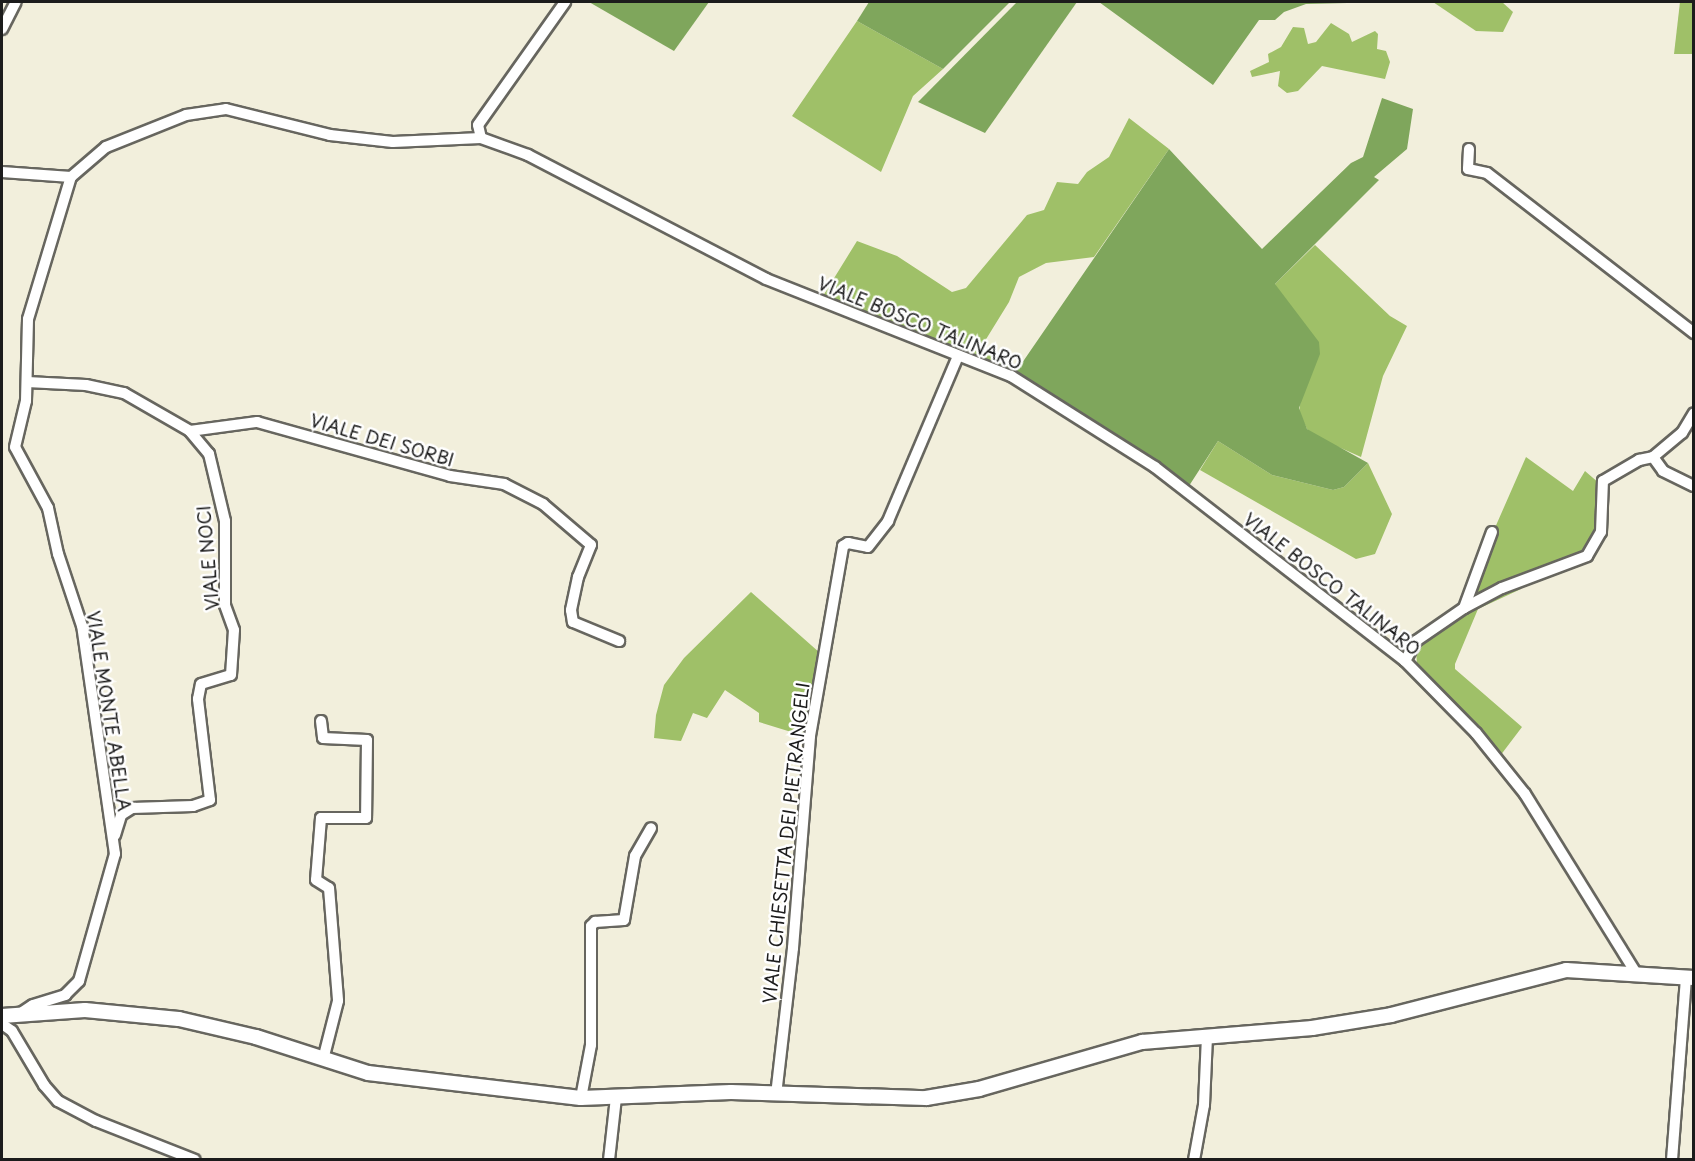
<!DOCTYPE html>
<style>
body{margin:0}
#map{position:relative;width:1695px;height:1161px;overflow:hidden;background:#f2efdc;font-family:"Playpen Sans",sans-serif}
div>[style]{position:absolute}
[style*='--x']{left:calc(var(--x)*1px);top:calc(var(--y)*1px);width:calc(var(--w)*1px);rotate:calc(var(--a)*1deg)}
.green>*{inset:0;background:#9fc068}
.forest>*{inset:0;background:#7fa65c}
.roads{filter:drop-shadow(2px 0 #67665f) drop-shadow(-2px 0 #67665f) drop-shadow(0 2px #67665f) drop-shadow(0 -2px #67665f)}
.minor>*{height:10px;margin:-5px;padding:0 5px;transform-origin:5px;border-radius:5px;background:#fff}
.major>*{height:14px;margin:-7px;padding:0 7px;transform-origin:7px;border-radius:7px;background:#fff}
span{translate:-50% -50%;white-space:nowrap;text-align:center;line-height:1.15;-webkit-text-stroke:5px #fff;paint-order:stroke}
.street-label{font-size:18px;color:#1c1c1c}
.frame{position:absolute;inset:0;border:3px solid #1c1c1c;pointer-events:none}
</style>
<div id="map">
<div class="green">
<i style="clip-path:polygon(1433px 2px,1502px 2px,1513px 12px,1503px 32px,1476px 31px)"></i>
<i style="clip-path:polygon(1680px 2px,1693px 2px,1693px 54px,1674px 54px)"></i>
<i style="clip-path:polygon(857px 21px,943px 69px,913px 96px,881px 172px,792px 116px)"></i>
<i style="clip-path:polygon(1331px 23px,1349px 34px,1352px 42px,1375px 31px,1378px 34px,1377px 49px,1386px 51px,1390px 62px,1385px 79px,1322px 66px,1298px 91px,1287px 93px,1278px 86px,1280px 71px,1252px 77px,1250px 71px,1269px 62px,1268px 54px,1281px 47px,1293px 27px,1304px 28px,1308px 44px,1316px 42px)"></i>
<i style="clip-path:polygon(1129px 118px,1169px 149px,1094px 257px,1046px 263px,1019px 277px,1009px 302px,980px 349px,1017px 369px,1013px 376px,823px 296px,857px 241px,897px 256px,952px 292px,966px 288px,1027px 215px,1044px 210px,1057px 182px,1078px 184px,1087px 172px,1109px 157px)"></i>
<i style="clip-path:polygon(1315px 245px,1390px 316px,1407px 326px,1383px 376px,1361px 457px,1316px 437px,1307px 429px,1299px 413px,1301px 397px,1275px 284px)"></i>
<i style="clip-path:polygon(1218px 441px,1272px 475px,1333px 490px,1344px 487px,1368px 463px,1392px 514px,1375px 554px,1356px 559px,1200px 470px)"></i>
<i style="clip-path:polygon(1526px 457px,1573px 491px,1585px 471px,1600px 484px,1597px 532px,1590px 547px,1576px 558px,1470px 601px,1494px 530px)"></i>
<i style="clip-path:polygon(1513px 586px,1521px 589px,1478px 609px,1455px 664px,1455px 669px,1522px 727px,1500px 756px,1417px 666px,1416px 648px,1426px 635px)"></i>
<i style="clip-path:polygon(751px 592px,820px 653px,806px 732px,801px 735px,759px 722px,759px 713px,725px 690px,707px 718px,693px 713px,681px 741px,654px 738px,656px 715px,664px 685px,684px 658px)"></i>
</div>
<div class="forest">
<i style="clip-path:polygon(589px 2px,709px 2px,674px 51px)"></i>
<i style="clip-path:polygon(869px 2px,1010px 2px,943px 69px,857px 21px)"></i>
<i style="clip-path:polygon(1017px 2px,1077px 2px,985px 133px,918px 102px)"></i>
<i style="clip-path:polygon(1099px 2px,1389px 2px,1306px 4px,1284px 12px,1275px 20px,1259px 20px,1213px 85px)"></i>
<i style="clip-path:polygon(1382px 98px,1413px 109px,1407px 149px,1374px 177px,1379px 180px,1275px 284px,1319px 342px,1320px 354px,1299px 408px,1307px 429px,1368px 463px,1344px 487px,1333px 490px,1272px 475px,1218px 441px,1187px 489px,1013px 376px,1169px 149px,1262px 249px,1351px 163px,1363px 157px)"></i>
</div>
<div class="roads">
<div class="minor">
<i style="--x:2;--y:29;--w:30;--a:-63"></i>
<i style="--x:481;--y:138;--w:13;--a:-103"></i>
<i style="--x:478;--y:125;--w:151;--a:-54.7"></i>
<i style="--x:1469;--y:149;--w:20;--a:93"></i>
<i style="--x:1468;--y:169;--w:19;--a:12"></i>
<i style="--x:1487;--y:173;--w:262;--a:37.7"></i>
<i style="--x:2;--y:172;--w:69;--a:4.1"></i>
<i style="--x:71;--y:177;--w:46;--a:-40.6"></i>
<i style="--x:106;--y:147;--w:86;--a:-21.8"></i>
<i style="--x:186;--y:115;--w:40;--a:-8.5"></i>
<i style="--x:226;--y:109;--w:107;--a:14"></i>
<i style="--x:330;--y:135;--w:63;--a:6.3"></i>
<i style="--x:393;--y:142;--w:88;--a:-2.6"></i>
<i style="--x:481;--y:138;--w:50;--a:19.9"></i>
<i style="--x:528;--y:155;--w:268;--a:27.5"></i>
<i style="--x:766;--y:279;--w:264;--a:21.6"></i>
<i style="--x:1011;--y:376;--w:170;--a:32.3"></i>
<i style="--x:1155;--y:467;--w:316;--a:37.8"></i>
<i style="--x:1405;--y:661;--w:101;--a:45.4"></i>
<i style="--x:1476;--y:733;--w:78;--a:51.2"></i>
<i style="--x:1525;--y:794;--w:211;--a:58.2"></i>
<i style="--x:27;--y:382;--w:59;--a:2.9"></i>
<i style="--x:86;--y:385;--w:39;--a:12"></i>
<i style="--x:124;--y:393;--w:76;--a:29.9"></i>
<i style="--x:190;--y:431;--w:68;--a:-7.7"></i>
<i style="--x:257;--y:422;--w:200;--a:15.6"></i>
<i style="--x:450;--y:476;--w:55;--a:8.4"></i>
<i style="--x:504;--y:484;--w:44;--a:27.1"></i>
<i style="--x:543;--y:504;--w:63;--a:40.5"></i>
<i style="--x:591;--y:545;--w:35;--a:112"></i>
<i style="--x:578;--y:577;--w:34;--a:102"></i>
<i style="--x:571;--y:610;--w:12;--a:81"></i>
<i style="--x:573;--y:622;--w:50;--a:22.4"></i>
<i style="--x:1653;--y:457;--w:17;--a:54"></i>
<i style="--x:1663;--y:471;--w:34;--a:26"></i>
<i style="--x:1464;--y:608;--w:81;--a:-69.8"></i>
<i style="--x:1405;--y:661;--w:23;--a:-61"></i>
<i style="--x:1416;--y:641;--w:58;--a:-34.5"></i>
<i style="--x:1464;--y:608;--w:43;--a:-27.8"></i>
<i style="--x:1502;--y:588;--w:91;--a:-20.6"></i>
<i style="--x:1587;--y:556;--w:28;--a:-60"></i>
<i style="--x:1601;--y:532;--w:51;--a:-87.8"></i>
<i style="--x:1603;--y:481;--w:42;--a:-30.3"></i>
<i style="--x:1639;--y:460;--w:14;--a:-12"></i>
<i style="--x:1653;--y:457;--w:38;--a:-40"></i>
<i style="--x:1682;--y:433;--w:23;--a:-59"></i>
<i style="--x:321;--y:721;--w:17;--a:83"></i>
<i style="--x:323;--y:738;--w:44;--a:2.6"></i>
<i style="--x:367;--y:740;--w:78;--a:90.7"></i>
<i style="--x:366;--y:818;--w:45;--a:180"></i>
<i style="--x:321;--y:818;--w:62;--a:94.6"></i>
<i style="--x:316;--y:880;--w:15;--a:32"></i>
<i style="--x:329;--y:888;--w:113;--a:85.4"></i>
<i style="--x:338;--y:1001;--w:61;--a:104.3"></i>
<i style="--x:115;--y:835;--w:21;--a:-73"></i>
<i style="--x:121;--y:815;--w:13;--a:-32"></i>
<i style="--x:132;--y:808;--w:61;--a:-1.9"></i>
<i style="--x:193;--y:806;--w:18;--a:-19"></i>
<i style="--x:210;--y:800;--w:102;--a:-96.8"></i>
<i style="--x:198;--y:699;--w:15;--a:-79"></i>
<i style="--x:201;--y:684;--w:31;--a:-17"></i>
<i style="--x:231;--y:675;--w:45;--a:-86.2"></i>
<i style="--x:234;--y:630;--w:27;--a:-110"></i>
<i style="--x:225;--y:605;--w:84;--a:-90"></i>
<i style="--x:225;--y:521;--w:69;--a:-103.4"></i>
<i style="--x:209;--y:454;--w:30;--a:-130"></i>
<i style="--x:21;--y:1013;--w:14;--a:-34"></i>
<i style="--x:33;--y:1005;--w:34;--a:-17"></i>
<i style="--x:65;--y:995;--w:20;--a:-45"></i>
<i style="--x:79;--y:981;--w:132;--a:-74.2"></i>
<i style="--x:115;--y:854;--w:230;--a:-98.2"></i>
<i style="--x:82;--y:626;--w:76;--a:-108.4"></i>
<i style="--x:58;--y:554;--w:47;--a:-102.3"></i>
<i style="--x:48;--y:508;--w:69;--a:-118.4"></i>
<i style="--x:15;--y:447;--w:47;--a:-76.6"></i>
<i style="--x:26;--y:401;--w:82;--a:-88.6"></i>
<i style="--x:28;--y:319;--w:148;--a:-73.2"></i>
<i style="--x:2;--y:1024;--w:12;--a:35"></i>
<i style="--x:12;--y:1031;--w:63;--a:59.3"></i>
<i style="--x:44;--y:1085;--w:21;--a:49"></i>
<i style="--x:58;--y:1101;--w:43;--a:27.8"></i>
<i style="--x:96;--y:1121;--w:106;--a:21.5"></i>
<i style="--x:776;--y:1095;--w:148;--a:-83.4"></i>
<i style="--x:793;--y:948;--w:213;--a:-85.4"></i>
<i style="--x:810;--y:736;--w:193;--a:-80.1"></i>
<i style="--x:843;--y:546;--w:6;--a:-31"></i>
<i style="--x:848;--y:543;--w:20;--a:11"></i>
<i style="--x:868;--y:547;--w:33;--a:-52"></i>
<i style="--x:888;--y:521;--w:179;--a:-67"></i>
<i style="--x:581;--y:1098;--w:54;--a:-79.3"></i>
<i style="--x:591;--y:1045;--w:119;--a:-90"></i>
<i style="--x:591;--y:926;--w:6;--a:-45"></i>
<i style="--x:595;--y:922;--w:29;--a:-4"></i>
<i style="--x:624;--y:920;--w:65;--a:-80.2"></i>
<i style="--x:635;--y:856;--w:32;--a:-60"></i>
<i style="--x:609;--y:1160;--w:62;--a:-83.6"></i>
<i style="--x:1194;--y:1160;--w:56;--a:-79.7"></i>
<i style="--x:1204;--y:1105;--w:70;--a:-87.5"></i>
<i style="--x:1672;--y:1160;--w:184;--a:-85.6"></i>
</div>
<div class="major">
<i style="--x:2;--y:1016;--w:83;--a:-4.1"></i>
<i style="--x:85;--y:1010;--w:94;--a:5.5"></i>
<i style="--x:179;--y:1019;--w:79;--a:13.2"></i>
<i style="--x:256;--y:1037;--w:118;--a:17.8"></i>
<i style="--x:368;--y:1073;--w:214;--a:6.7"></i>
<i style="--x:581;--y:1098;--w:150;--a:-2.3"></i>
<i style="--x:731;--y:1092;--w:195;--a:1.8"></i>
<i style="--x:926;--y:1098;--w:54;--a:-9.6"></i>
<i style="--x:979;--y:1089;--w:170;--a:-16.1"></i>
<i style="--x:1142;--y:1042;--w:171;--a:-4.7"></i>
<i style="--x:1312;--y:1028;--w:80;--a:-9.3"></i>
<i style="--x:1391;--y:1015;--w:181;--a:-14.4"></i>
<i style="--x:1566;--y:970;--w:128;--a:3.6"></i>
</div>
</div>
<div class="street-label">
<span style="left:920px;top:323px;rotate:22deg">VIALE BOSCO TALINARO</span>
<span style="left:382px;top:440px;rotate:16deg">VIALE DEI SORBI</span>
<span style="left:208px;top:558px;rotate:-95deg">VIALE NOCI</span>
<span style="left:1332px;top:584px;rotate:38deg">VIALE BOSCO TALINARO</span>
<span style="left:109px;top:711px;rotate:81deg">VIALE MONTE ABELLA</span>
<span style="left:786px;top:843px;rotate:-84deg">VIALE CHIESETTA DEI PIETRANGELI</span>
</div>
<div class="frame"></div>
</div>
